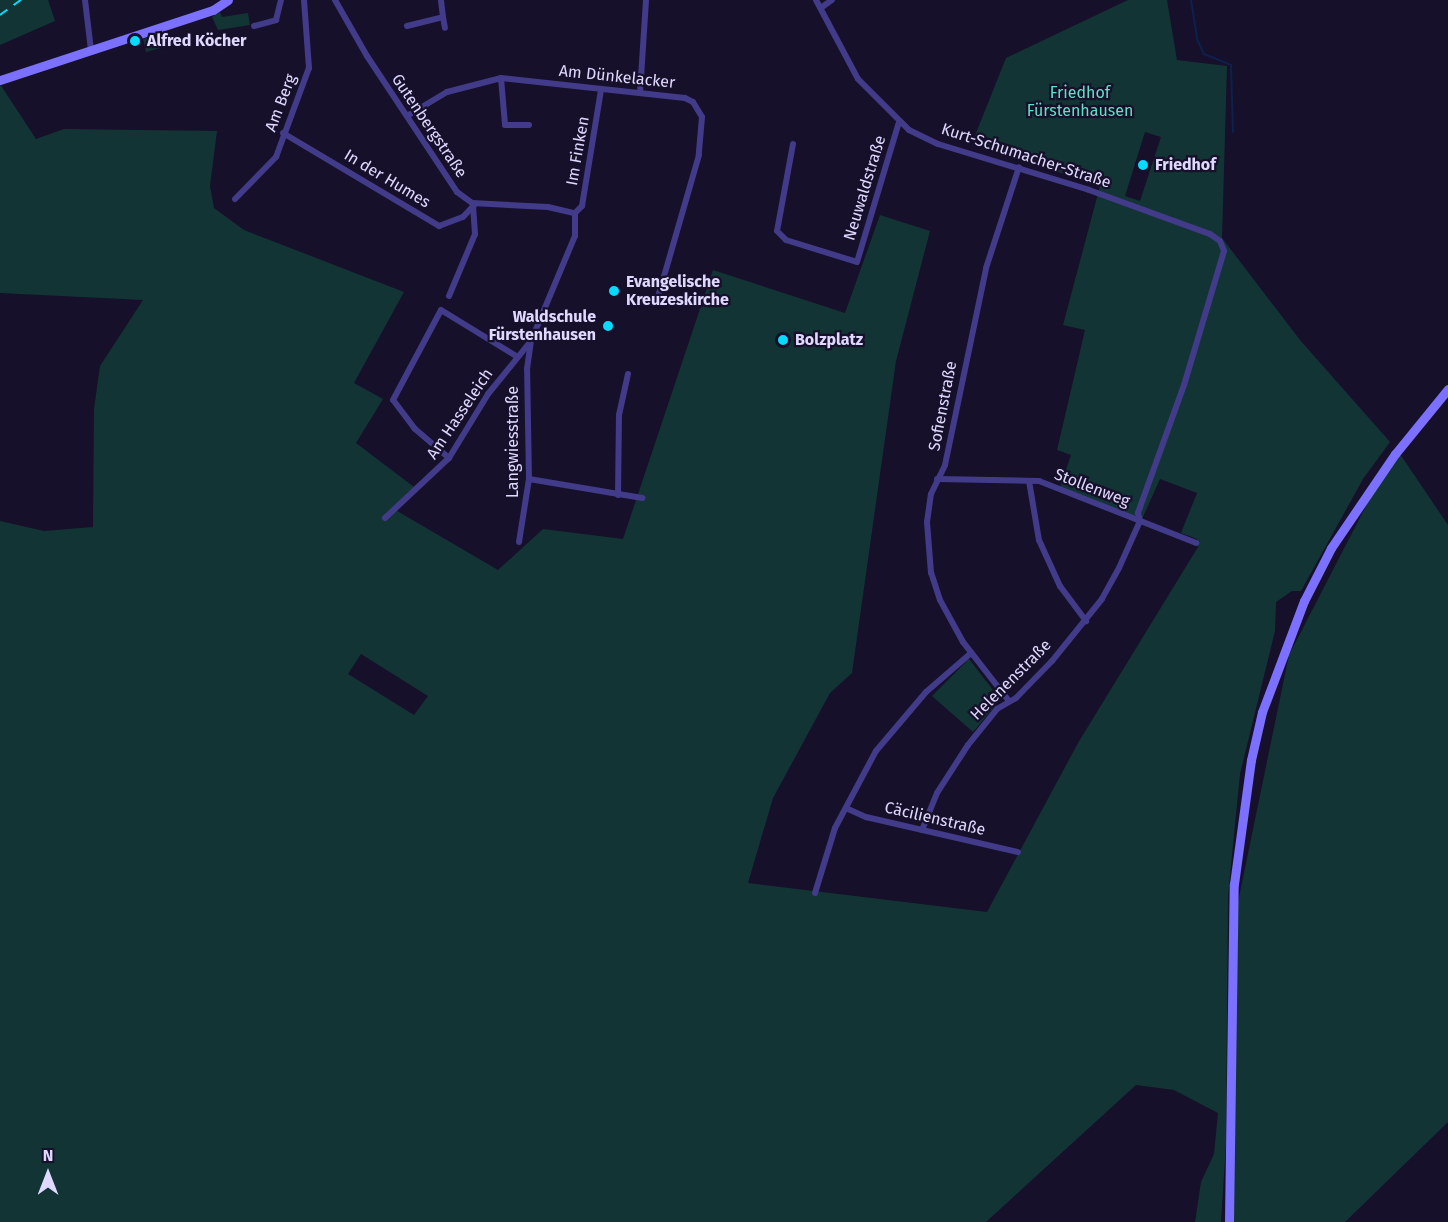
<!DOCTYPE html>
<meta charset="utf-8">
<style>
body{margin:0}
#map{position:relative;width:1448px;height:1222px;overflow:hidden;background:#16102a;font-family:"Fira Sans",sans-serif}
div>[style]{position:absolute}
[style*='--x']{left:calc(var(--x)*1px);top:calc(var(--y)*1px);width:calc(var(--w)*1px);rotate:calc(var(--a)*1deg)}
.green>*{inset:0;background:#133434}
.stream>*{height:2px;margin:-1px;padding:0 1px;transform-origin:1px;border-radius:1px;background:#0c214d}
.street>*{height:6px;margin:-3px;padding:0 3px;transform-origin:3px;border-radius:3px;background:#423b89}
.secondary>*{height:9px;margin:-4.5px;padding:0 4.5px;transform-origin:4.5px;border-radius:4.5px;background:#7b70ff}
.rail>*{height:2px;margin-top:-1px;transform-origin:0;background:repeating-linear-gradient(90deg,#05daff 0 9px,transparent 0 17px)}
.dots>*{width:16px;height:16px;translate:-50% -50%;box-sizing:border-box;border:3px solid #16102a;border-radius:50%}
span{translate:-50% -50%;white-space:nowrap;text-align:center;line-height:1.15;-webkit-text-stroke:4.5px #16102a;paint-order:stroke}
.poi-label{font-size:16px;color:#e0d9ff;font-weight:700}
.left{translate:0 -50%;text-align:left}
.right{translate:-100% -50%;text-align:right}
.street-label{font-size:16px;color:#e0d9ff}
.park-label{font-size:16px;color:#63e1c8}
.north{position:absolute;left:18px;top:1144px;width:60px;height:60px;-webkit-text-stroke:4px #16102a;paint-order:stroke;rotate:0deg;font-size:16px;font-weight:700;line-height:24px;text-align:center;color:#e0d9ff}
.north::after{content:'';display:block;margin:auto;width:21px;height:27px;background:#e0d9ff;clip-path:polygon(50% 0,100% 100%,50% 72%,0 100%)}
</style>
<div id="map">
<div class="green">
<i style="clip-path:polygon(0 0,48px 0,55px 21px,0 45px)"></i>
<i style="clip-path:polygon(evenodd,1128px 0,1167px 0,1177px 60px,1227px 66px,1222px 238px,1300px 340px,1390px 442px,1363px 479px,1301px 591px,1292px 591px,1276px 602px,1275px 631px,1240px 774px,1228px 896px,1226px 1144px,1221px 1222px,1195px 1222px,1201px 1182px,1214px 1154px,1218px 1113px,1174px 1090px,1136px 1085px,986px 1222px,0 1222px,0 521px,44px 531px,93px 527px,94px 409px,100px 366px,143px 300px,0 293px,0 84px,36px 139px,64px 129px,217px 131px,210px 186px,214px 208px,244px 230px,404px 292px,354px 383px,383px 399px,356px 443px,414px 487px,392px 508px,498px 570px,543px 529px,623px 539px,713px 270px,845px 313px,880px 215px,930px 231px,896px 361px,852px 673px,830px 693px,773px 798px,748px 883px,987px 912px,1078px 743px,1198px 547px,1197px 539px,1181px 533px,1197px 493px,1160px 479px,1142px 519px,1060px 487px,1071px 455px,1057px 450px,1085px 330px,1063px 325px,1100px 186px,972px 143px,1006px 58px,1128px 0,1145px 132px,1161px 137px,1140px 201px,1125px 196px,1145px 132px,1128px 0,361px 654px,428px 696px,414px 715px,348px 674px,361px 654px)"></i>
<i style="clip-path:polygon(220px 12px,222px 17px,248px 13px,250px 25px,218px 30px,212px 17px)"></i>
<i style="clip-path:polygon(164px 33px,168px 46px,146px 52px,143px 39px)"></i>
<i style="clip-path:polygon(1396px 448px,1448px 525px,1448px 1122px,1345px 1222px,1232px 1222px,1238px 902px,1289px 655px)"></i>
<i style="clip-path:polygon(969px 659px,993px 690px,988px 693px,993px 708px,973px 732px,932px 696px)"></i>
</div>
<div class="stream">
<i style="--x:1191;--y:0;--w:39;--a:81"></i>
<i style="--x:1197;--y:39;--w:17;--a:65"></i>
<i style="--x:1204;--y:54;--w:29;--a:22"></i>
<i style="--x:1231;--y:65;--w:67;--a:88.3"></i>
</div>
<div class="street">
<i style="--x:85;--y:0;--w:50;--a:83.2"></i>
<i style="--x:335;--y:0;--w:64;--a:60.3"></i>
<i style="--x:367;--y:56;--w:163;--a:56.5"></i>
<i style="--x:457;--y:192;--w:19;--a:36"></i>
<i style="--x:472;--y:203;--w:76;--a:3"></i>
<i style="--x:548;--y:207;--w:28;--a:13"></i>
<i style="--x:816;--y:0;--w:89;--a:62"></i>
<i style="--x:858;--y:79;--w:72;--a:45"></i>
<i style="--x:909;--y:130;--w:32;--a:26"></i>
<i style="--x:938;--y:144;--w:158;--a:16.9"></i>
<i style="--x:1089;--y:190;--w:129;--a:20"></i>
<i style="--x:1210;--y:234;--w:12;--a:35"></i>
<i style="--x:1220;--y:241;--w:11;--a:68"></i>
<i style="--x:1224;--y:251;--w:140;--a:106.6"></i>
<i style="--x:1184;--y:385;--w:136;--a:109.8"></i>
<i style="--x:1138;--y:513;--w:8;--a:76"></i>
<i style="--x:1140;--y:521;--w:51;--a:114.1"></i>
<i style="--x:1119;--y:568;--w:35;--a:119"></i>
<i style="--x:1102;--y:599;--w:80;--a:128.9"></i>
<i style="--x:1052;--y:661;--w:52;--a:134.2"></i>
<i style="--x:1016;--y:698;--w:22;--a:150"></i>
<i style="--x:997;--y:709;--w:46;--a:128.9"></i>
<i style="--x:968;--y:745;--w:57;--a:122.9"></i>
<i style="--x:937;--y:793;--w:40;--a:112"></i>
<i style="--x:822;--y:7;--w:12;--a:-35"></i>
<i style="--x:443;--y:17;--w:11;--a:80"></i>
<i style="--x:254;--y:26;--w:23;--a:-15"></i>
<i style="--x:276;--y:20;--w:21;--a:-76"></i>
<i style="--x:407;--y:26;--w:37;--a:-14"></i>
<i style="--x:443;--y:17;--w:17;--a:-97"></i>
<i style="--x:501;--y:78;--w:47;--a:85.1"></i>
<i style="--x:505;--y:125;--w:24;--a:0"></i>
<i style="--x:640;--y:93;--w:93;--a:-86.3"></i>
<i style="--x:407;--y:116;--w:47;--a:-31"></i>
<i style="--x:447;--y:92;--w:56;--a:-14.5"></i>
<i style="--x:501;--y:78;--w:185;--a:6.2"></i>
<i style="--x:685;--y:98;--w:9;--a:27"></i>
<i style="--x:693;--y:102;--w:17;--a:59"></i>
<i style="--x:702;--y:117;--w:38;--a:95"></i>
<i style="--x:699;--y:155;--w:155;--a:106.1"></i>
<i style="--x:283;--y:133;--w:182;--a:30.8"></i>
<i style="--x:439;--y:226;--w:26;--a:-21"></i>
<i style="--x:463;--y:217;--w:18;--a:-47"></i>
<i style="--x:793;--y:144;--w:88;--a:100.4"></i>
<i style="--x:777;--y:231;--w:13;--a:45"></i>
<i style="--x:786;--y:240;--w:74;--a:17.2"></i>
<i style="--x:857;--y:262;--w:146;--a:-73.3"></i>
<i style="--x:235;--y:199;--w:59;--a:-45.7"></i>
<i style="--x:276;--y:157;--w:95;--a:-69.7"></i>
<i style="--x:309;--y:68;--w:68;--a:-94.2"></i>
<i style="--x:575;--y:213;--w:10;--a:-45"></i>
<i style="--x:582;--y:206;--w:118;--a:-80.7"></i>
<i style="--x:449;--y:296;--w:67;--a:-67.2"></i>
<i style="--x:475;--y:234;--w:26;--a:-94"></i>
<i style="--x:449;--y:458;--w:45;--a:-139.5"></i>
<i style="--x:415;--y:429;--w:36;--a:-127"></i>
<i style="--x:393;--y:400;--w:102;--a:-61.9"></i>
<i style="--x:441;--y:310;--w:88;--a:31.5"></i>
<i style="--x:529;--y:479;--w:115;--a:9.5"></i>
<i style="--x:937;--y:479;--w:102;--a:1.1"></i>
<i style="--x:1039;--y:481;--w:169;--a:21.5"></i>
<i style="--x:1029;--y:481;--w:60;--a:80.4"></i>
<i style="--x:1039;--y:540;--w:51;--a:65.5"></i>
<i style="--x:1060;--y:586;--w:44;--a:53.4"></i>
<i style="--x:618;--y:495;--w:80;--a:-89.3"></i>
<i style="--x:619;--y:415;--w:42;--a:-77.6"></i>
<i style="--x:385;--y:518;--w:88;--a:-43.2"></i>
<i style="--x:449;--y:458;--w:75;--a:-58.6"></i>
<i style="--x:488;--y:394;--w:68;--a:-50.9"></i>
<i style="--x:531;--y:341;--w:114;--a:-67.3"></i>
<i style="--x:575;--y:236;--w:23;--a:-90"></i>
<i style="--x:519;--y:542;--w:64;--a:-81"></i>
<i style="--x:529;--y:479;--w:110;--a:-91"></i>
<i style="--x:527;--y:369;--w:27;--a:-82"></i>
<i style="--x:1009;--y:701;--w:75;--a:-127.9"></i>
<i style="--x:963;--y:642;--w:48;--a:-118.7"></i>
<i style="--x:940;--y:600;--w:28;--a:-108"></i>
<i style="--x:931;--y:573;--w:51;--a:-94.5"></i>
<i style="--x:927;--y:522;--w:28;--a:-82"></i>
<i style="--x:931;--y:494;--w:32;--a:-64"></i>
<i style="--x:945;--y:465;--w:201;--a:-78.2"></i>
<i style="--x:986;--y:268;--w:106;--a:-71.9"></i>
<i style="--x:848;--y:809;--w:20;--a:24"></i>
<i style="--x:866;--y:817;--w:156;--a:13"></i>
<i style="--x:815;--y:893;--w:68;--a:-72.9"></i>
<i style="--x:835;--y:828;--w:87;--a:-62"></i>
<i style="--x:876;--y:751;--w:77;--a:-49.7"></i>
<i style="--x:926;--y:692;--w:60;--a:-40.9"></i>
</div>
<div class="secondary">
<i style="--x:0;--y:80;--w:224;--a:-18.2"></i>
<i style="--x:213;--y:10;--w:18;--a:-34"></i>
<i style="--x:1229;--y:1222;--w:338;--a:-89.2"></i>
<i style="--x:1234;--y:884;--w:125;--a:-82.2"></i>
<i style="--x:1251;--y:760;--w:49;--a:-77.1"></i>
<i style="--x:1262;--y:712;--w:119;--a:-69.3"></i>
<i style="--x:1304;--y:601;--w:59;--a:-63"></i>
<i style="--x:1331;--y:548;--w:114;--a:-55.8"></i>
<i style="--x:1395;--y:454;--w:84;--a:-50.8"></i>
</div>
<div class="rail">
<i style="--x:0;--y:15;--w:26;--a:-36"></i>
</div>
<div class="dots">
<i style="left:135px;top:41px;background:#05daff"></i>
<i style="left:1143px;top:165px;background:#05daff"></i>
<i style="left:614px;top:291px;background:#05daff"></i>
<i style="left:608px;top:326px;background:#05daff"></i>
<i style="left:783px;top:340px;background:#05daff"></i>
</div>
<div class="poi-label">
<span class="left" style="left:147px;top:41px">Alfred Köcher</span>
<span class="left" style="left:1155px;top:165px">Friedhof</span>
<span class="left" style="left:626px;top:291px">Evangelische<br>Kreuzeskirche</span>
<span class="right" style="left:596px;top:326px">Waldschule<br>Fürstenhausen</span>
<span class="left" style="left:795px;top:340px">Bolzplatz</span>
</div>
<div class="street-label">
<span style="left:617px;top:77px;rotate:6deg">Am Dünkelacker</span>
<span style="left:281px;top:103px;rotate:-69deg">Am Berg</span>
<span style="left:429px;top:126px;rotate:56deg">Gutenbergstraße</span>
<span style="left:578px;top:151px;rotate:-80deg">Im Finken</span>
<span style="left:1026px;top:156px;rotate:18deg">Kurt-Schumacher-Straße</span>
<span style="left:387px;top:179px;rotate:31deg">In der Humes</span>
<span style="left:865px;top:188px;rotate:-73deg">Neuwaldstraße</span>
<span style="left:943px;top:406px;rotate:-79deg">Sofienstraße</span>
<span style="left:460px;top:414px;rotate:-56deg">Am Hasseleich</span>
<span style="left:513px;top:442px;rotate:-90deg">Langwiesstraße</span>
<span style="left:1092px;top:488px;rotate:21deg">Stollenweg</span>
<span style="left:1011px;top:680px;rotate:-45deg">Helenenstraße</span>
<span style="left:935px;top:819px;rotate:13deg">Cäcilienstraße</span>
</div>
<div class="park-label">
<span style="left:1080px;top:102px">Friedhof<br>Fürstenhausen</span>
</div>
<div class="north">N</div>
</div>
